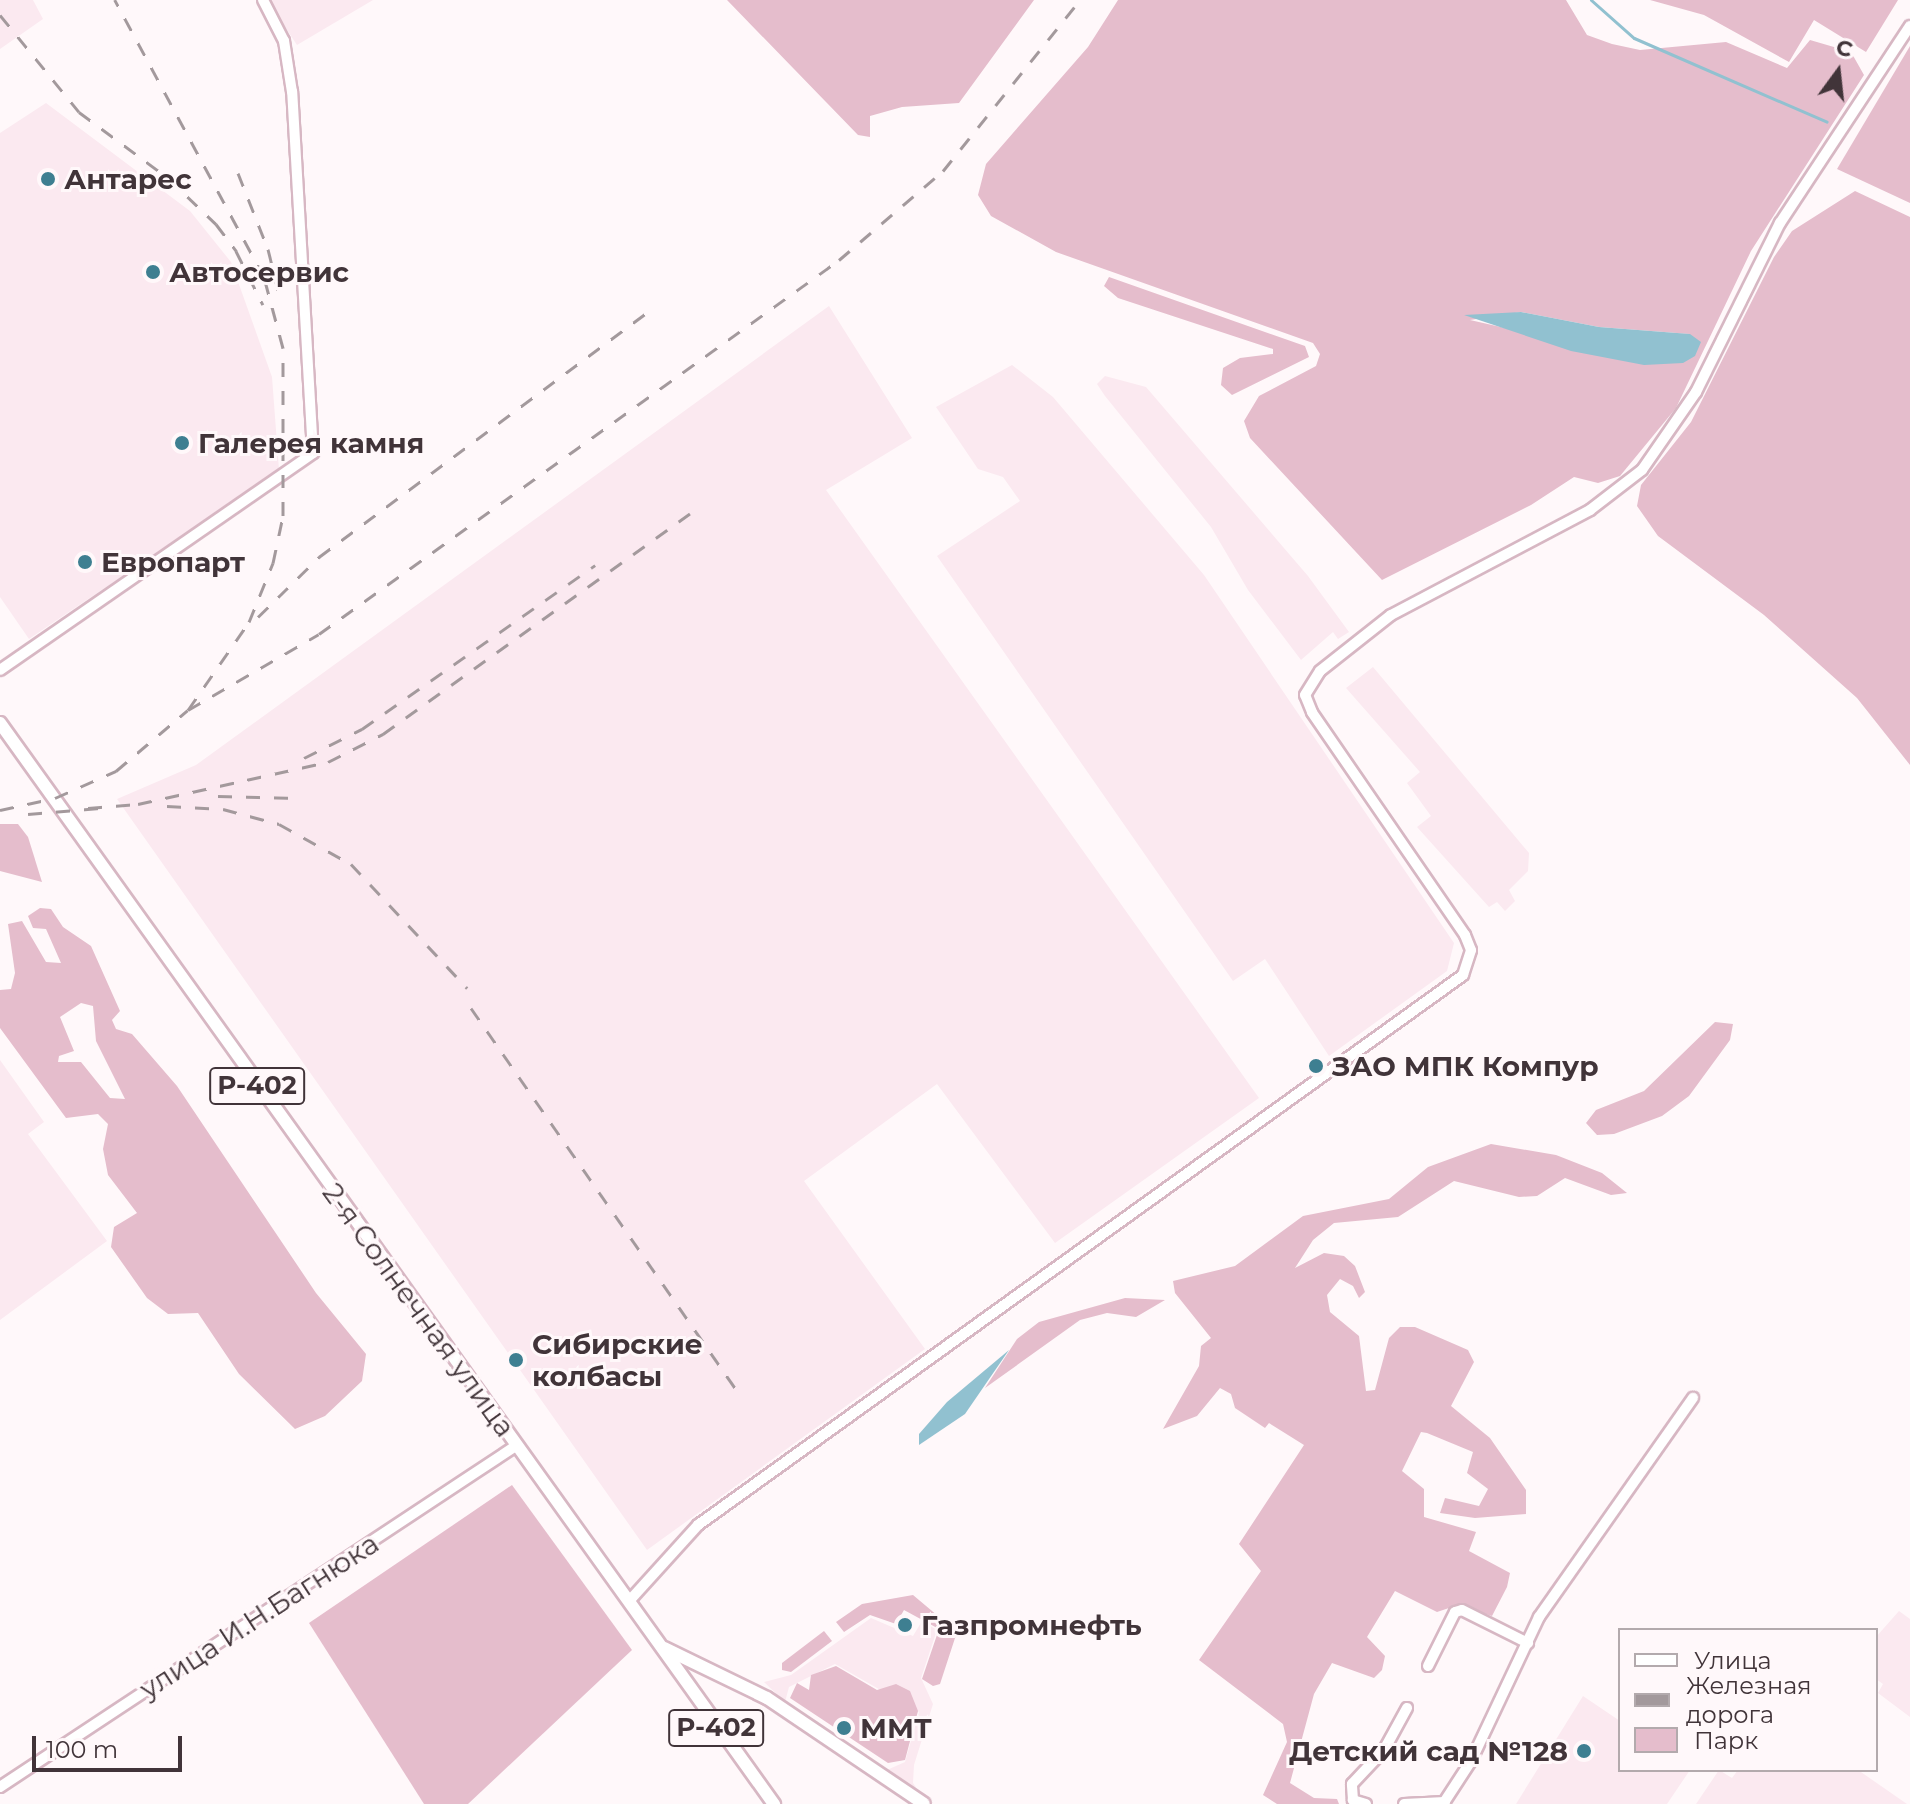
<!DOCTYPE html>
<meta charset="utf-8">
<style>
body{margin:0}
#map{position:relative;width:1910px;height:1804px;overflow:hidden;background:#fff8fa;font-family:Montserrat,sans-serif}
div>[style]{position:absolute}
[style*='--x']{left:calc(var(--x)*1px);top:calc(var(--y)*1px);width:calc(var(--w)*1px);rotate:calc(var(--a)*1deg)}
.built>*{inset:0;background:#fbe9f0}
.green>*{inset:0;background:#e5bdcc}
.water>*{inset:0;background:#91c1d0}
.stream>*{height:3px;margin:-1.5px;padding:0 1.5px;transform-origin:1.5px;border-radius:1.5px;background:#91c1d0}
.roads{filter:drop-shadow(2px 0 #d7b7c3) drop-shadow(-2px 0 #d7b7c3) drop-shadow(0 2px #d7b7c3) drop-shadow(0 -2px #d7b7c3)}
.minor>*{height:10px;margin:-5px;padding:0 5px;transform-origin:5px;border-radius:5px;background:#fff}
.major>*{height:12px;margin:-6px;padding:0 6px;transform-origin:6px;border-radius:6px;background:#fff}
.rail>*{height:3px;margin-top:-1.5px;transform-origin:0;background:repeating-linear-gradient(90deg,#a3999c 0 14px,transparent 0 28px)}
.dots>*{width:22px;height:22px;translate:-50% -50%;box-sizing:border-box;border:4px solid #fff8fa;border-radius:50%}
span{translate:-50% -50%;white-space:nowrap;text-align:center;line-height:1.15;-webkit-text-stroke:6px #fff8fa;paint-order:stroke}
.shield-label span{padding:2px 6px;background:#fff8fa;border:2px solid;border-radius:6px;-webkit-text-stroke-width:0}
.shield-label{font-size:26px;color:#413439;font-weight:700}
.poi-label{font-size:28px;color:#413439;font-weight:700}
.left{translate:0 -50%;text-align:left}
.right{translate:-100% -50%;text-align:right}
.street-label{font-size:28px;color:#413439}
.legend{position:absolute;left:1618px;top:1628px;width:260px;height:144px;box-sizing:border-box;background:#fff8fa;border:2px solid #b3aaad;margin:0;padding:10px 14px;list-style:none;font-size:24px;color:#413439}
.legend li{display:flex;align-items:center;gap:16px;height:40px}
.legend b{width:40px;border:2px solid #b3aaad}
.north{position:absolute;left:1798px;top:32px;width:80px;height:80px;-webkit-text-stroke:6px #fff8fa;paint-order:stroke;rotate:15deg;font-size:22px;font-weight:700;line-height:32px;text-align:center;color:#413439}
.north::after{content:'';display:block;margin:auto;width:28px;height:36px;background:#413439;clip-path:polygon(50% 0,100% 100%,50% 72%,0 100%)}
.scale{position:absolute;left:32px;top:1736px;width:150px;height:36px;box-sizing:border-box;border:4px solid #413439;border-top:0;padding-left:10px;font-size:24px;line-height:28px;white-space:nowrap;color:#413439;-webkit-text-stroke:6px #fff8fa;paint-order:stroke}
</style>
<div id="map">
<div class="built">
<i style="clip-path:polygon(0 0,33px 0,43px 19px,0 49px)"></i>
<i style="clip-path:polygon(267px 0,373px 0,297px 45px)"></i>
<i style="clip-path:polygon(46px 103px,190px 211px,231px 262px,272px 377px,279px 470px,29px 639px,0 597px,0 133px)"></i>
<i style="clip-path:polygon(829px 306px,912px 438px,826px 490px,1259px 1098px,1055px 1243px,937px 1084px,804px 1181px,925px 1349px,647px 1550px,117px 799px,196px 765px)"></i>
<i style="clip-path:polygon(1012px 365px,1053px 397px,1204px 575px,1454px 943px,1447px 971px,1329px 1056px,1265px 959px,1233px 981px,937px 556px,1020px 501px,1003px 477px,978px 469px,936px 407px)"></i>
<i style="clip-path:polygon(1105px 376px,1146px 387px,1308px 576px,1349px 632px,1338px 639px,1333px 632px,1301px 660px,1248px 590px,1211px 527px,1105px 396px,1097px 384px)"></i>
<i style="clip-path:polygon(1373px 667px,1529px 853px,1528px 871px,1509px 890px,1515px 901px,1505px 911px,1497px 902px,1489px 907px,1417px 827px,1431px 816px,1407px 783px,1420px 772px,1346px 688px)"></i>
<i style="clip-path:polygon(0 1060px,44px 1122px,28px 1134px,107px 1241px,0 1320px)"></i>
<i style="clip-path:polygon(1899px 1611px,1910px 1619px,1910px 1717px,1878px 1693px,1883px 1684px,1876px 1679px,1876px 1637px)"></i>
<i style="clip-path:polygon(871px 1618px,913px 1636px,922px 1621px,937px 1630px,921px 1678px,933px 1704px,914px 1765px,913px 1783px,919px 1792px,887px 1770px,905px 1762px,919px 1712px,835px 1664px,789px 1687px,785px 1702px,764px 1682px,791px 1675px)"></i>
<i style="clip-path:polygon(1583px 1696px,1620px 1721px,1620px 1770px,1690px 1770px,1667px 1804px,1516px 1804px)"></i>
<i style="clip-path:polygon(1719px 1770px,1732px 1778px,1738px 1770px,1858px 1770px,1907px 1804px,1696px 1804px)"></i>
</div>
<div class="green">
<i style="clip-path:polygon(727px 0,1034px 0,959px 103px,902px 107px,870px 116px,870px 137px,858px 135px)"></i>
<i style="clip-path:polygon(evenodd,1118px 0,1566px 0,1587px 35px,1612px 44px,1640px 50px,1726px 42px,1787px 68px,1810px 40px,1851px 52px,1864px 75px,1751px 251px,1676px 408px,1620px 476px,1598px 483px,1574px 477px,1531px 505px,1382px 580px,1250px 438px,1244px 421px,1259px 396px,1316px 366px,1320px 354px,1313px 343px,1056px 252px,991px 216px,978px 195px,986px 164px,1088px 47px,1118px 0,1521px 312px,1599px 327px,1690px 334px,1514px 330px,1470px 320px,1521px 312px)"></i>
<i style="clip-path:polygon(1650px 0,1898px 0,1866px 52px,1814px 20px,1789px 62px,1704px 15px)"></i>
<i style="clip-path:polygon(1910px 46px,1910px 203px,1837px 169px)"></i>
<i style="clip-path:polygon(1855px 191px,1910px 217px,1910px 765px,1857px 698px,1764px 615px,1658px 536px,1637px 506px,1641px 485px,1691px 422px,1774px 257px,1792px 231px)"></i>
<i style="clip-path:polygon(1109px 277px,1305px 346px,1309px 357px,1232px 395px,1221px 385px,1223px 368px,1240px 358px,1273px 354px,1273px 349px,1118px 298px,1104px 286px)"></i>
<i style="clip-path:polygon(0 824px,18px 824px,28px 837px,42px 882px,0 871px)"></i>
<i style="clip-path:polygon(evenodd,40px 908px,51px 909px,63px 927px,91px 946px,120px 1011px,112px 1020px,116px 1029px,132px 1034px,177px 1086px,316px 1293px,366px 1354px,362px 1381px,325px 1416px,295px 1429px,239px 1374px,198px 1313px,168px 1314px,147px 1298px,111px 1247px,114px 1227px,137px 1213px,108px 1175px,103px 1149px,108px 1124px,98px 1114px,66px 1118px,0 1028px,0 990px,11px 989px,15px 973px,8px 924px,22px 921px,46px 962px,61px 963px,46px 929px,33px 928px,28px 916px,40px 908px,81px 1003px,93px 1006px,96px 1041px,125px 1099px,110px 1098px,81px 1062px,58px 1062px,59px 1056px,74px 1051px,60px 1017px,81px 1003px)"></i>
<i style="clip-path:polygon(1715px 1022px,1733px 1024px,1730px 1040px,1689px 1096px,1662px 1116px,1614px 1134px,1597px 1135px,1586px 1123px,1596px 1110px,1644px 1091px)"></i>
<i style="clip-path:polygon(1491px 1144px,1556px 1155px,1602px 1173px,1627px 1193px,1611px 1195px,1565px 1178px,1537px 1196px,1519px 1197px,1454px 1181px,1398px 1217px,1334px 1223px,1313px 1240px,1295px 1268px,1324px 1253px,1344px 1256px,1355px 1266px,1365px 1292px,1359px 1298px,1353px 1286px,1340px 1279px,1327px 1295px,1330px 1312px,1359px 1336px,1366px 1391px,1375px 1390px,1389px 1338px,1400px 1327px,1415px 1327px,1468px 1350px,1474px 1362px,1451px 1406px,1490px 1438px,1526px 1490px,1526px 1514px,1475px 1518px,1440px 1513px,1445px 1498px,1479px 1506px,1488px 1489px,1467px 1473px,1473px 1452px,1427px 1433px,1421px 1432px,1402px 1471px,1424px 1489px,1424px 1517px,1476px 1532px,1469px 1551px,1510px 1573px,1507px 1587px,1492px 1616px,1458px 1605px,1437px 1612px,1395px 1591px,1367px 1637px,1385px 1656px,1382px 1670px,1374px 1678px,1332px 1663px,1314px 1694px,1290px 1783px,1314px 1798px,1337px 1799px,1339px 1804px,1277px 1804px,1263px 1795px,1287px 1742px,1283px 1724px,1199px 1660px,1261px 1571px,1239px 1544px,1304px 1445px,1269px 1423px,1265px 1428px,1235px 1408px,1231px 1394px,1220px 1388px,1197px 1416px,1163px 1429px,1199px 1366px,1201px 1346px,1211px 1338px,1175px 1293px,1173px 1281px,1235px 1266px,1303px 1216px,1389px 1199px,1428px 1167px)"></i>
<i style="clip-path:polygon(1125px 1298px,1165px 1300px,1136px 1317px,1107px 1313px,1080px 1320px,985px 1388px,1017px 1339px,1039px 1322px)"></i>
<i style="clip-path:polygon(512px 1485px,632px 1650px,468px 1804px,424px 1804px,309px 1623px)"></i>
<i style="clip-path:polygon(913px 1595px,957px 1632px,940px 1684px,933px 1686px,922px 1679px,939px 1629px,904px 1610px,896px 1624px,870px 1615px,844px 1632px,836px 1622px,862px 1604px)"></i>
<i style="clip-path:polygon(824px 1631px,832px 1641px,791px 1672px,782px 1670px,782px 1663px)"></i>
<i style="clip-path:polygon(836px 1666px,877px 1690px,896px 1684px,910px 1691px,918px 1711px,905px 1760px,888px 1763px,790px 1698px,797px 1683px,809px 1690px,811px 1675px)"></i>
</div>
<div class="water">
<i style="clip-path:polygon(1521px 312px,1599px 327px,1690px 334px,1701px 342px,1695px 356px,1683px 363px,1644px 365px,1571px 351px,1464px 315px)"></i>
<i style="clip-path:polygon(1009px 1350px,965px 1414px,919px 1445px,919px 1434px,947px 1402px)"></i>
</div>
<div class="stream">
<i style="--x:1591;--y:0;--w:57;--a:41.5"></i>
<i style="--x:1634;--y:38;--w:210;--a:23.5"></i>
</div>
<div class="roads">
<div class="minor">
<i style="--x:0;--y:670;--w:381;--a:-34.7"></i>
<i style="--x:313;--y:453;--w:362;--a:-93.3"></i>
<i style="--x:292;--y:92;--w:52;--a:-98.9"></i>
<i style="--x:284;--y:41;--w:46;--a:-117.1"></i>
<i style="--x:631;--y:1599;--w:100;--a:-47.8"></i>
<i style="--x:698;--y:1525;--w:942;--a:-35.71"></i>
<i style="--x:1463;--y:975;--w:26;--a:-72"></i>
<i style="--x:1471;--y:950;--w:16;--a:-112"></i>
<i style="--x:1465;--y:935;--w:270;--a:-124.5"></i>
<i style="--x:1312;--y:712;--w:18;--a:-112"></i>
<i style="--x:1305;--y:695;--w:28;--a:-58"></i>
<i style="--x:1320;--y:671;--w:90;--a:-38.3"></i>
<i style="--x:1391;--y:615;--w:225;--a:-27.8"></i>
<i style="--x:1590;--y:510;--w:66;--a:-37.6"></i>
<i style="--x:1642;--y:470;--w:95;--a:-55.3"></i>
<i style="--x:1696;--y:392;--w:189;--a:-63.6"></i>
<i style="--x:1780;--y:223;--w:236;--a:-56.6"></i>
<i style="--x:1428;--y:1666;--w:60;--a:-63.4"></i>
<i style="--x:1455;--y:1612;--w:7;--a:-16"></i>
<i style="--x:1462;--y:1610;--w:74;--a:26.6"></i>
<i style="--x:0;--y:1787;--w:620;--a:-33.48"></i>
<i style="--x:1366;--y:1804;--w:14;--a:-163"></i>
<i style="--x:1353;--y:1800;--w:16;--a:-94"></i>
<i style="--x:1352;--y:1784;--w:47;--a:-46.7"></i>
<i style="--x:1384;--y:1750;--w:48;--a:-61.3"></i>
<i style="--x:1404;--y:1804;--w:41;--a:-2.8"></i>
<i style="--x:1443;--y:1804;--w:51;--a:-56.9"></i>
<i style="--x:1471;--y:1761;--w:159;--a:-64.7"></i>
<i style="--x:1539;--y:1617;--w:268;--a:-54.9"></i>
</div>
<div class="major">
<i style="--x:0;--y:723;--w:1330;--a:54.4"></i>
<i style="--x:664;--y:1648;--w:114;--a:25.9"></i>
<i style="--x:767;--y:1698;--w:189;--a:34"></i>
</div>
</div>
<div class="rail">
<i style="--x:0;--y:15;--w:125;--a:50.8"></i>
<i style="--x:79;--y:112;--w:109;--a:36.5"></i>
<i style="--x:167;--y:177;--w:68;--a:43.8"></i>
<i style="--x:216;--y:224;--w:34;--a:53"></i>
<i style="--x:236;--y:251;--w:60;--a:63.4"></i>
<i style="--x:238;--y:173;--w:82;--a:68.5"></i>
<i style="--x:268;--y:249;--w:46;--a:76.3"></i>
<i style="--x:258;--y:617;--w:86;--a:-44.5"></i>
<i style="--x:319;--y:557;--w:410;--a:-36.7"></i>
<i style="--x:188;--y:710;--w:151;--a:-30.1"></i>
<i style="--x:319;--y:634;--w:641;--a:-35.72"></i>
<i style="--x:839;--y:260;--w:137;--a:-40.6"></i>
<i style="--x:943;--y:171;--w:219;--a:-51.3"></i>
<i style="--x:304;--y:758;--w:65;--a:-26.6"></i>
<i style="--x:362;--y:729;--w:285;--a:-35.1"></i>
<i style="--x:218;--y:796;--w:79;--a:1.5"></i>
<i style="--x:167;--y:806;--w:56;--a:3.1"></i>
<i style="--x:223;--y:809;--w:58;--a:15"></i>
<i style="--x:279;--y:824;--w:82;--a:29.1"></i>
<i style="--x:351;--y:864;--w:170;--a:46.9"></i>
<i style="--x:88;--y:808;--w:50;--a:-4.6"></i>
<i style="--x:138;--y:804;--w:195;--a:-12.5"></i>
<i style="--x:328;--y:762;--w:62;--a:-27"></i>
<i style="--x:383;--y:734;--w:378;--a:-35.7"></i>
<i style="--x:0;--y:810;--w:56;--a:-12.3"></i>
<i style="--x:55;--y:798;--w:67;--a:-23.9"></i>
<i style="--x:116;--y:771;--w:94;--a:-40.3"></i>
<i style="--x:188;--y:710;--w:107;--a:-55.3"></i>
<i style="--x:249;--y:622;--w:64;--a:-67.9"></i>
<i style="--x:273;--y:563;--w:48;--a:-78"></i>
<i style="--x:283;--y:516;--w:168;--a:-90"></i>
<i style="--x:283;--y:348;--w:73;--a:-105"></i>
<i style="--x:264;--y:277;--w:315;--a:-118.3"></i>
<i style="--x:28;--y:814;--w:72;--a:-4.8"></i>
<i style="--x:471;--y:1008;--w:469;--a:55.2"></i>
</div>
<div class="dots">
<i style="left:48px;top:179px;background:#3e7f91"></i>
<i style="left:153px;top:272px;background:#3e7f91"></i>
<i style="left:182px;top:443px;background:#3e7f91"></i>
<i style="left:85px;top:562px;background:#3e7f91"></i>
<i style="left:1316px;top:1066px;background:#3e7f91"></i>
<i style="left:516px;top:1360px;background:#3e7f91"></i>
<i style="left:905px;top:1625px;background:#3e7f91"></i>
<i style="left:844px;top:1728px;background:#3e7f91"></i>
<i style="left:1584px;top:1751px;background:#3e7f91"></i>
</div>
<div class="shield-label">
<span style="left:257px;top:1086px">Р-402</span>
<span style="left:716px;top:1728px">Р-402</span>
</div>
<div class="poi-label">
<span class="left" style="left:64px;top:179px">Антарес</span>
<span class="left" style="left:169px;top:272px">Автосервис</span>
<span class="left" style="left:198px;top:443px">Галерея камня</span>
<span class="left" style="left:101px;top:562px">Европарт</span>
<span class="left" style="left:1332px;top:1066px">ЗАО МПК Компур</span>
<span class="left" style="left:532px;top:1360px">Сибирские<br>колбасы</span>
<span class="left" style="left:921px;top:1625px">Газпромнефть</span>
<span class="left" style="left:860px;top:1728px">ММТ</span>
<span class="right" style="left:1568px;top:1751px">Детский сад №128</span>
</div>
<div class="street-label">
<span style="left:419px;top:1310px;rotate:54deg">2-я Солнечная улица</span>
<span style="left:259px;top:1616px;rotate:-33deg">улица И.Н.Багнюка</span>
</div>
<ul class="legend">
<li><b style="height:10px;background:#fff"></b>Улица</li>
<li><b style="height:10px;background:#a3999c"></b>Железная дорога</li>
<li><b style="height:22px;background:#e5bdcc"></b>Парк</li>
</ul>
<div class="north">С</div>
<div class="scale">100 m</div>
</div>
